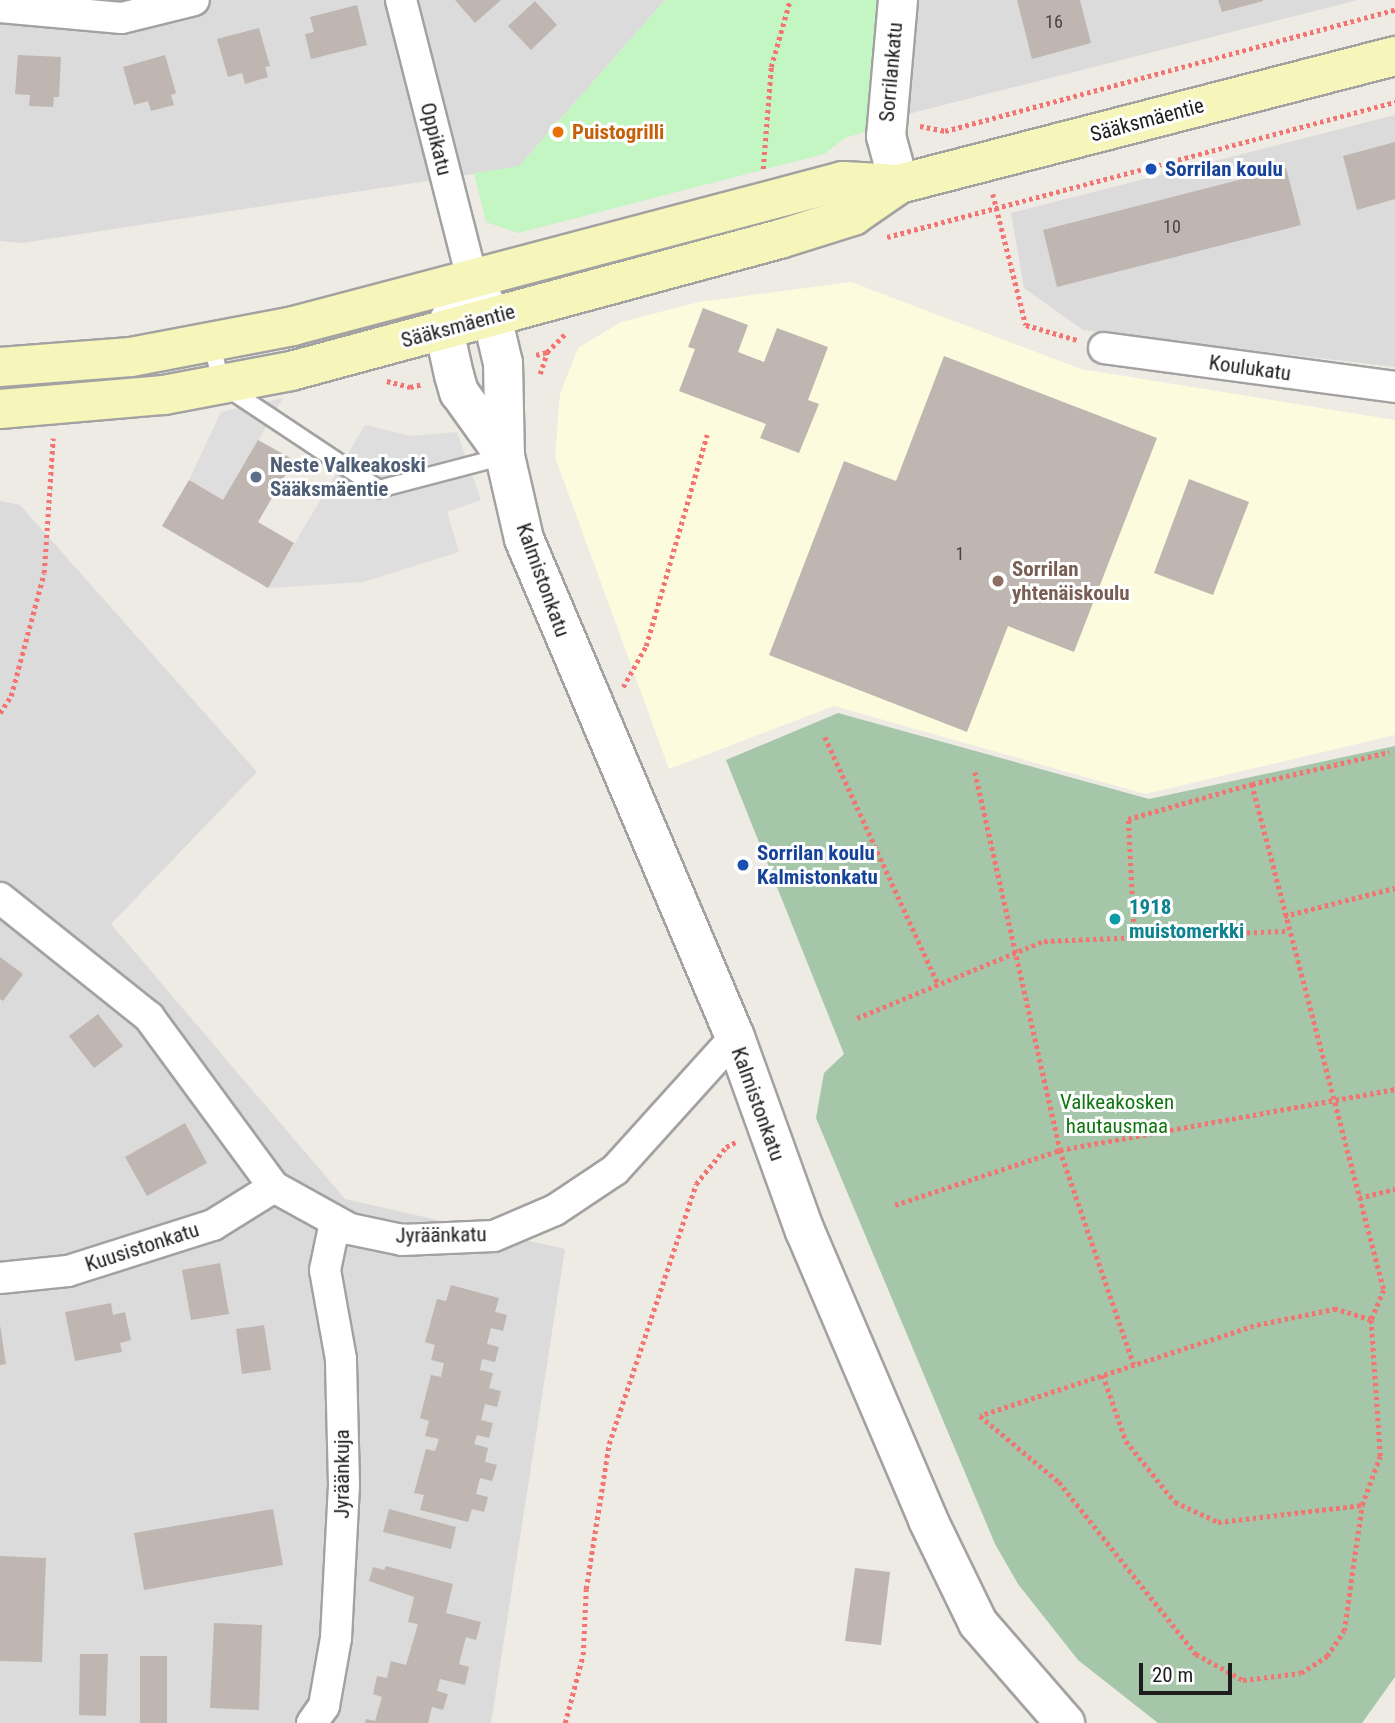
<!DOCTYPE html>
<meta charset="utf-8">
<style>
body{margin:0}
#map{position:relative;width:1395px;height:1723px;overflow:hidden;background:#eeeae4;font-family:"Roboto Condensed",sans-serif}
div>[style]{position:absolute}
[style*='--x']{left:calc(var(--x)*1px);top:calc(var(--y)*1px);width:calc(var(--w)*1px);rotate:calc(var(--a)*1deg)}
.residential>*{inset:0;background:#dcdbdb}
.education>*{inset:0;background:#fdfbde}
.cemetery>*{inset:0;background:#a6c6a9}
.park>*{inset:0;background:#c3f6c3}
.parking>*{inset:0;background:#dedede}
.building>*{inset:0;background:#bfb6b1}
.path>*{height:4.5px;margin-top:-2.25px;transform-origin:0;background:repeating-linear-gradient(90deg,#f27571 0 3.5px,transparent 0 7px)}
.roads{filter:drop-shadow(2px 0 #a2a2a2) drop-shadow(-2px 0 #a2a2a2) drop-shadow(0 2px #a2a2a2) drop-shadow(0 -2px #a2a2a2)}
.service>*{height:16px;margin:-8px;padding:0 8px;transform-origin:8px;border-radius:8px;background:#fff}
.minor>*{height:30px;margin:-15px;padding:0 15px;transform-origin:15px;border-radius:15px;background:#fff}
.tertiary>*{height:38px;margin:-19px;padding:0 19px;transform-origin:19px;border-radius:19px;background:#fff}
.secondary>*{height:38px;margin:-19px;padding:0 19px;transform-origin:19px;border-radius:19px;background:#f6f5ba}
.dots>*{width:19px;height:19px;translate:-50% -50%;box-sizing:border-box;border:4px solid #fff;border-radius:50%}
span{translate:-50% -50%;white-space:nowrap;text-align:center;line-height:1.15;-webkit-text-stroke:6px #fff;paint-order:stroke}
.number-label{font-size:18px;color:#464443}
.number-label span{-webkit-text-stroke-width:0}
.street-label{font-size:21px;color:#1e1e1e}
.food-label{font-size:21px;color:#c56008;font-weight:700}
.left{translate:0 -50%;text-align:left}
.transit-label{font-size:21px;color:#164399;font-weight:700}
.service-label{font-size:21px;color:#4e5e75;font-weight:700}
.education-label{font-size:21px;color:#785e54;font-weight:700}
.culture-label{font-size:21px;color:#0d838f;font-weight:700}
.park-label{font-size:21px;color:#117612}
.scale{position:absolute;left:1139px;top:1663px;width:93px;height:32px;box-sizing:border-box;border:4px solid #1e1e1e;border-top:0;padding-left:9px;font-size:21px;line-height:24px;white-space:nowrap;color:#1e1e1e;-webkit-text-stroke:5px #fff;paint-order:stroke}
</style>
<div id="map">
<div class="residential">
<i style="clip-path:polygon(0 0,665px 0,518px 167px,22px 243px,0 241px)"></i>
<i style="clip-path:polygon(914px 0,1358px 0,904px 115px)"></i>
<i style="clip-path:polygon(1395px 115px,1395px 367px,1083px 330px,1024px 288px,1011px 213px)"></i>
<i style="clip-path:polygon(0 501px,20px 505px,257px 772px,111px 924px,345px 1199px,565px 1249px,491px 1723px,0 1723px)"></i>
</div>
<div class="education">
<i style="clip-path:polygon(851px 282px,1081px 369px,1395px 420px,1395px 735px,1145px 794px,834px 706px,669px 769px,555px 457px,560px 394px,578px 348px,621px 322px,699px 302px)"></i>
</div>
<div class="cemetery">
<i style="clip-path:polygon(838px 713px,1149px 799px,1395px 746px,1395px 1677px,1362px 1723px,1158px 1723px,1078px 1660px,1018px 1584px,995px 1544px,816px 1118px,824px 1073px,844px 1054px,726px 760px)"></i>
</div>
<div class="park">
<i style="clip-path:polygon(665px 0,881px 0,871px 130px,845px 138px,824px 154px,518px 233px,486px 222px,474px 173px,519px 166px)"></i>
</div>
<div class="parking">
<i style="clip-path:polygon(283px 398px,223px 500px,189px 480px,221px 412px)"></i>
<i style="clip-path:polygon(365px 425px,411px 436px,457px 432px,481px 500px,447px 512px,459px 552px,363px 582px,268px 588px)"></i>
</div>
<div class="building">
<i style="clip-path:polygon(455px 0,501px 0,475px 23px)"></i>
<i style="clip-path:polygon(1017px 0,1080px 0,1091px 43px,1032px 59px)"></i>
<i style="clip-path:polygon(1218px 0,1263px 0,1263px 1px,1222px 12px)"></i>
<i style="clip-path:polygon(535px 1px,557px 25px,531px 50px,508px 26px)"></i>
<i style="clip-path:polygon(357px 5px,367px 45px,311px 59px,305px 34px,314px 32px,310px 17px)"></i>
<i style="clip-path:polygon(259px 28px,270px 66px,265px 67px,268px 77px,245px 84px,242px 73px,228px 77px,217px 39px)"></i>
<i style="clip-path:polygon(18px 55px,61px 57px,59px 97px,54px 97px,53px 107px,29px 106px,30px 95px,15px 94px)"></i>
<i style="clip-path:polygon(165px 55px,176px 93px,171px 95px,174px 105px,151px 111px,148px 101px,134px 105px,123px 67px)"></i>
<i style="clip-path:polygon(1395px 142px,1395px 199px,1357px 210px,1343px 156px)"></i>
<i style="clip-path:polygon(1286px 168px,1301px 225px,1057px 287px,1043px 230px)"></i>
<i style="clip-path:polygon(703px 308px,748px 325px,738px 352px,764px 362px,777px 328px,828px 347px,808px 400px,819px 404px,799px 453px,760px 438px,766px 424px,679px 391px,695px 349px,688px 347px)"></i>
<i style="clip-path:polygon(944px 356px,1157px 438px,1074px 652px,1008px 626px,967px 732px,769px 655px,844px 461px,896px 481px)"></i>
<i style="clip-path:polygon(258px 440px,294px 460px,258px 522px,294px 543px,268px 588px,162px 526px,189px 480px,223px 500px)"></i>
<i style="clip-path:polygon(1189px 479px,1249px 502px,1213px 595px,1154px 573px)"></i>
<i style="clip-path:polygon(0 957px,23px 974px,3px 1001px,0 999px)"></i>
<i style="clip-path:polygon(98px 1014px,123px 1046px,94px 1068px,69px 1036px)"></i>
<i style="clip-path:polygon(185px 1123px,207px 1163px,147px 1196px,125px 1157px)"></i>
<i style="clip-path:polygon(220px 1263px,229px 1314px,191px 1320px,182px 1270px)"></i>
<i style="clip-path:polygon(451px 1285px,499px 1298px,495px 1312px,507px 1315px,503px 1331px,491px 1328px,487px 1344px,499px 1347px,495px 1362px,482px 1359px,480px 1370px,493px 1373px,489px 1388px,501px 1391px,497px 1407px,485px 1404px,481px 1420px,493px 1423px,489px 1438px,477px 1435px,474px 1444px,488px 1448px,485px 1462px,497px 1465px,492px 1481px,480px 1478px,476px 1494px,488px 1497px,484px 1512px,472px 1509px,468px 1522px,420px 1510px,424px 1495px,414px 1493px,426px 1449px,435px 1451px,439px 1439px,425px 1436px,429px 1421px,420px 1418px,431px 1375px,441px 1377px,444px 1363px,431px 1360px,435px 1345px,425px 1342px,437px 1299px,446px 1301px)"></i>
<i style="clip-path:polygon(111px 1303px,113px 1315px,125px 1312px,131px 1340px,120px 1343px,122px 1352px,75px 1361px,65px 1312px)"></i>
<i style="clip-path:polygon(0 1325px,6px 1364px,0 1365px)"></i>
<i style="clip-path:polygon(264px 1325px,271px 1370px,242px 1374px,236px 1329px)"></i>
<i style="clip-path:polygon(273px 1509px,283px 1565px,144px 1590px,134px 1533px)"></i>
<i style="clip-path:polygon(389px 1509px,456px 1527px,451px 1549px,383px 1532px)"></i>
<i style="clip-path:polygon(0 1556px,46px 1558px,42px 1662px,0 1661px)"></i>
<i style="clip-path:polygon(386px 1566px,453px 1584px,446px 1613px,481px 1622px,476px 1640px,466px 1637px,459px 1664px,469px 1667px,465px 1685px,440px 1679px,437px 1691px,448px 1694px,443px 1710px,432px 1707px,428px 1723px,365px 1723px,366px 1719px,375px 1721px,382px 1697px,373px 1694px,377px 1676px,387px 1678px,391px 1661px,406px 1665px,418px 1624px,408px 1622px,414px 1597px,369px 1581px,373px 1567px,384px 1570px)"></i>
<i style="clip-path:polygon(855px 1568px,890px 1572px,881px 1645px,845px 1641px)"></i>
<i style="clip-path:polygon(214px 1623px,262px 1625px,259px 1710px,210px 1708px)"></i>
<i style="clip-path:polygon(80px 1654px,108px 1654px,106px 1716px,79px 1715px)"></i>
<i style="clip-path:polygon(140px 1656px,167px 1656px,167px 1723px,140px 1723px)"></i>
</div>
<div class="path">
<i style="--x:920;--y:126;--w:25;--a:11"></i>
<i style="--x:945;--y:131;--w:466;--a:-15.1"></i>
<i style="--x:763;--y:169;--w:102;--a:-85.5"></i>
<i style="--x:771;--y:67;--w:70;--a:-74.2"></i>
<i style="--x:993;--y:194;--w:135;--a:75.9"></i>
<i style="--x:1026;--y:325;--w:53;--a:16.4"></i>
<i style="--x:887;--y:237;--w:526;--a:-14.88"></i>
<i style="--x:536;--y:355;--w:11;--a:-15"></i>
<i style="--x:547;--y:352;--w:25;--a:-45"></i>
<i style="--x:540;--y:374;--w:23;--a:-72"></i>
<i style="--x:387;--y:381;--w:24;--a:15"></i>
<i style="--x:410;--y:387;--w:13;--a:-13"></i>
<i style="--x:623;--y:687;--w:47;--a:-60.7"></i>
<i style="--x:646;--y:646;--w:220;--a:-73.9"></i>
<i style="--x:0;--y:713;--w:20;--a:-57"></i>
<i style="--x:11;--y:696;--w:127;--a:-75"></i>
<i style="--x:44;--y:573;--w:135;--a:-86.2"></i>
<i style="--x:825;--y:737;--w:272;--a:65.4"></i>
<i style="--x:975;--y:772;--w:387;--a:77.3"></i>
<i style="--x:1060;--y:1150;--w:227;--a:71"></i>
<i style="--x:1252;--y:784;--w:141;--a:-13.1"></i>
<i style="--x:1284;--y:916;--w:114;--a:-14.2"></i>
<i style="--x:1134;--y:936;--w:117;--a:-92.9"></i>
<i style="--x:1128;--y:819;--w:129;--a:-15.8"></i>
<i style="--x:1252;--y:784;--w:523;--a:75.38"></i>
<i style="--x:1384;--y:1290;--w:33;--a:113"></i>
<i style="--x:857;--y:1018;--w:202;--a:-22.4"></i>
<i style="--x:1044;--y:941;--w:243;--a:-2.4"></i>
<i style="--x:1359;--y:1198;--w:37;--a:-14"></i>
<i style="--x:895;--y:1205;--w:174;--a:-18.4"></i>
<i style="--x:1060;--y:1150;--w:341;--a:-10.3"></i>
<i style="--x:1103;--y:1375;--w:70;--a:70.8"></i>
<i style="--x:1126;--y:1441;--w:78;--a:51.2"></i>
<i style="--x:1175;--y:1502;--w:47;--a:24.9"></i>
<i style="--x:1218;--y:1522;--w:145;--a:-6.7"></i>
<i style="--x:1362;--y:1505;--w:52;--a:-69.8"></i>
<i style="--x:1380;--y:1456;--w:136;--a:-93.8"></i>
<i style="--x:1371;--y:1320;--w:37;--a:-163"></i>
<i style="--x:1336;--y:1309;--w:84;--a:168.3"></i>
<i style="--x:1254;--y:1326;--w:288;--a:161.8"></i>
<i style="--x:980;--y:1416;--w:103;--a:39.9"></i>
<i style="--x:1059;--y:1482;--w:220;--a:51.5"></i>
<i style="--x:1196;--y:1654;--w:54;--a:29"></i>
<i style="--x:1243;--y:1680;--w:58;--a:-6.9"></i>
<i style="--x:1301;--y:1673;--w:31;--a:-33"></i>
<i style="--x:1327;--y:1656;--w:30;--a:-56"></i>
<i style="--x:1344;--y:1631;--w:127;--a:-81.9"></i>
<i style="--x:565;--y:1723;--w:70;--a:-75.2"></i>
<i style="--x:583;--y:1655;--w:66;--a:-87.4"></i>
<i style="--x:586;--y:1589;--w:147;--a:-81"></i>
<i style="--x:609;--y:1444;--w:274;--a:-71.5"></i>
<i style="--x:696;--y:1184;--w:48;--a:-51"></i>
<i style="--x:726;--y:1147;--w:11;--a:-27"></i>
</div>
<div class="roads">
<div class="service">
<i style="--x:212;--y:343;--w:42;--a:77.6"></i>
<i style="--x:221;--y:384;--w:190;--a:33.6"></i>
<i style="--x:379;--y:489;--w:130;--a:-14.7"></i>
</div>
<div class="minor">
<i style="--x:401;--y:0;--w:287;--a:75.7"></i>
<i style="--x:0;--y:7;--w:122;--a:5.2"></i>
<i style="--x:122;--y:18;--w:74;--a:-14"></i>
<i style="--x:1104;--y:348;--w:294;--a:7.6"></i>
<i style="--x:0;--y:898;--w:191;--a:38.6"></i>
<i style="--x:149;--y:1017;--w:211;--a:53.7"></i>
<i style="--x:274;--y:1187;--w:87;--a:28.9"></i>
<i style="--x:350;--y:1229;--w:53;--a:11.9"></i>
<i style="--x:402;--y:1240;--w:92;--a:-2.5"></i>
<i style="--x:494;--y:1236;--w:66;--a:-23.1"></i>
<i style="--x:555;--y:1210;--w:72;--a:-33.7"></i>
<i style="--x:615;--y:1170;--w:179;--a:-47.9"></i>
<i style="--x:0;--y:1278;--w:68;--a:-5.9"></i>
<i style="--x:68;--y:1271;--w:152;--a:-17.6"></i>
<i style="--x:213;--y:1225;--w:72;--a:-31.9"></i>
<i style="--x:312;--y:1723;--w:21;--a:-55"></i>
<i style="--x:324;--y:1706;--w:69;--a:-80"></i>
<i style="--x:336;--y:1638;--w:153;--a:-87"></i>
<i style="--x:344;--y:1485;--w:126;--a:-91.4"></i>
<i style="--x:341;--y:1359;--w:90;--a:-100.2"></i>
<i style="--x:325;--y:1270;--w:49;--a:-78.2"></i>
</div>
<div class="tertiary">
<i style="--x:898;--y:0;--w:137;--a:95"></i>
<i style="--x:886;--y:136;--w:50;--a:74.8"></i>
<i style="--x:472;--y:278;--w:44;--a:62.9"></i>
<i style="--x:492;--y:317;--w:47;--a:76.6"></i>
<i style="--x:503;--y:363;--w:93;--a:88.8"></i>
<i style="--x:505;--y:456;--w:85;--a:77.1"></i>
<i style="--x:524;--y:539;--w:541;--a:67.04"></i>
<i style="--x:735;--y:1037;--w:206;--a:70.2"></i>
<i style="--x:805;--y:1231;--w:314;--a:66.9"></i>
<i style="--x:928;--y:1520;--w:114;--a:64.1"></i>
<i style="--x:978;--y:1623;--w:133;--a:49"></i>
<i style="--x:459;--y:301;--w:33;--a:117"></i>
<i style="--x:444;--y:330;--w:46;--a:77.5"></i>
<i style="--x:454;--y:375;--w:18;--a:74"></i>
<i style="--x:459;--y:392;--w:79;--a:54.3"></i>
</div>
<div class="secondary">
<i style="--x:0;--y:367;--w:131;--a:-4.4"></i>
<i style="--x:131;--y:357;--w:165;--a:-10.8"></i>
<i style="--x:293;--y:326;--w:569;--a:-14.77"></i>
<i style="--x:843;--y:181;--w:56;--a:3.1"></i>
<i style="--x:899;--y:184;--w:512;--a:-14.47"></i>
<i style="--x:0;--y:409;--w:165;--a:-4.9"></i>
<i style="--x:164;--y:395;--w:129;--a:-10.7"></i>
<i style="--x:291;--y:371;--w:507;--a:-15.11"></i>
<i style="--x:780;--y:239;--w:77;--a:-17.5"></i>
<i style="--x:853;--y:216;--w:56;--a:-34.8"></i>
</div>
</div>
<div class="dots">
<i style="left:558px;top:132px;background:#e8710a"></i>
<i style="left:1151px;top:169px;background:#1a4fb4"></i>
<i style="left:256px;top:477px;background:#5c6f8a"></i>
<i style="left:998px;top:581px;background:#8d6e63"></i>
<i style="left:743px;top:865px;background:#1a4fb4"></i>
<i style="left:1115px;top:919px;background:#0f9aa8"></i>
</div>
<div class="number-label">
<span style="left:1054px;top:22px">16</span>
<span style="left:1172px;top:227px">10</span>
<span style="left:960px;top:554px">1</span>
</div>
<div class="street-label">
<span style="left:891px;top:72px;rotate:-85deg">Sorrilankatu</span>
<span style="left:1147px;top:120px;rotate:-15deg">Sääksmäentie</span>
<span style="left:436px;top:139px;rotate:76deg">Oppikatu</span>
<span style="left:458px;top:326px;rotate:-15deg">Sääksmäentie</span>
<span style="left:1250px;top:368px;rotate:8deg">Koulukatu</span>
<span style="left:543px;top:580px;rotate:70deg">Kalmistonkatu</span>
<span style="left:758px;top:1104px;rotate:70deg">Kalmistonkatu</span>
<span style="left:441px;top:1235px;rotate:-1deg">Jyräänkatu</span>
<span style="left:142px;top:1247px;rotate:-18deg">Kuusistonkatu</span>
<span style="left:342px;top:1474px;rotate:-90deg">Jyräänkuja</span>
</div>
<div class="food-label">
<span class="left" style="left:572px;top:132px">Puistogrilli</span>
</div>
<div class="transit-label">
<span class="left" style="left:1165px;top:169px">Sorrilan koulu</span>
<span class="left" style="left:757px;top:865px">Sorrilan koulu<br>Kalmistonkatu</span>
</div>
<div class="service-label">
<span class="left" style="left:270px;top:477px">Neste Valkeakoski<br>Sääksmäentie</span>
</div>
<div class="education-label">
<span class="left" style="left:1012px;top:581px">Sorrilan<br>yhtenäiskoulu</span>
</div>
<div class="culture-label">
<span class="left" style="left:1129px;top:919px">1918<br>muistomerkki</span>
</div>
<div class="park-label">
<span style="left:1117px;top:1114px">Valkeakosken<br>hautausmaa</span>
</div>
<div class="scale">20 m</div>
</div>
